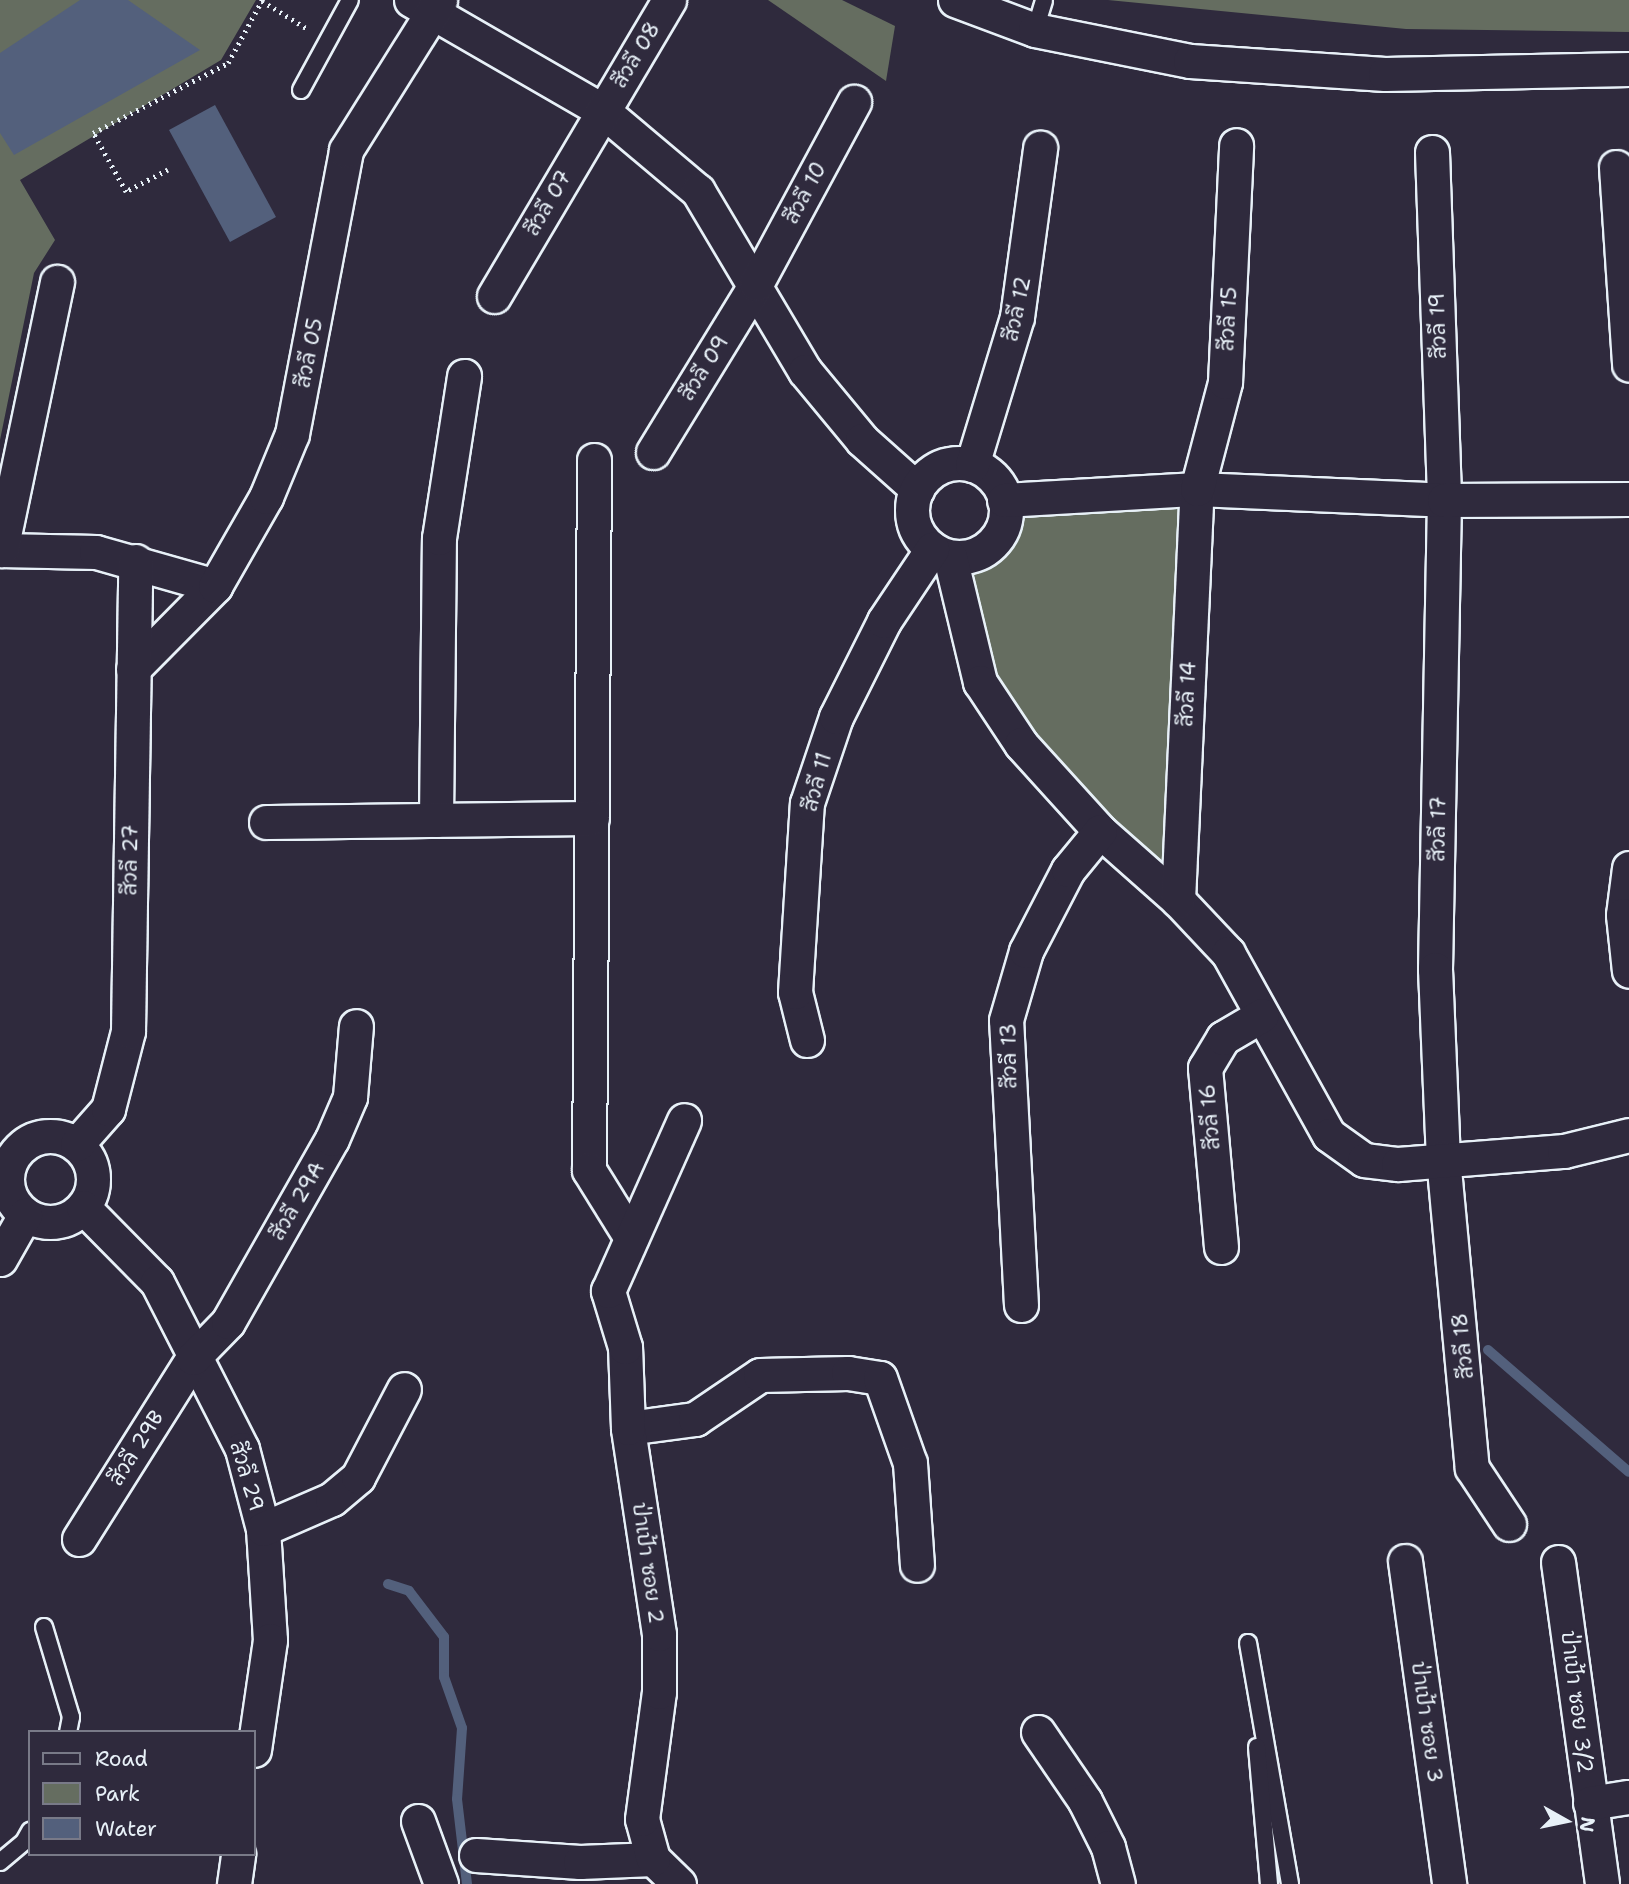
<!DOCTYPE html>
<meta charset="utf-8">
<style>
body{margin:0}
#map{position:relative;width:1629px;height:1884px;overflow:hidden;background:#2f2a3d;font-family:"Shantell Sans","Playpen Sans Thai",sans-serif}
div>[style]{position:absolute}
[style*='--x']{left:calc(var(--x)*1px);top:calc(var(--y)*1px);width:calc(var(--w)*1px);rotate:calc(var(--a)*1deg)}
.green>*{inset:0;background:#656d60}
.water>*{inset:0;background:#53607c}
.stream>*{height:10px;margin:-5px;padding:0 5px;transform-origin:5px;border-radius:5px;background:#53607c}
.path>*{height:4.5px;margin-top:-2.25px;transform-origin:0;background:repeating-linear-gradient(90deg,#e8f1f8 0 2px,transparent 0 7px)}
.roads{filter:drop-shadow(2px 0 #e8f1f8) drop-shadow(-2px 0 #e8f1f8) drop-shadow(0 2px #e8f1f8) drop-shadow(0 -2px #e8f1f8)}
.lane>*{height:16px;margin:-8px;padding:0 8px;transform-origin:8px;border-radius:8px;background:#2f2a3d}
.street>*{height:33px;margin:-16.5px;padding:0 16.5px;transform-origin:16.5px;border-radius:16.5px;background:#2f2a3d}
.street>.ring{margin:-16.5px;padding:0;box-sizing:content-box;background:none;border:33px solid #2f2a3d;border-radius:50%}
span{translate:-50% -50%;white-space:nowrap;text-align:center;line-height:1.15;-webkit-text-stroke:5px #2f2a3d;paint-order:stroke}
.street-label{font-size:21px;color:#e8f1f8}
.legend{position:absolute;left:28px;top:1730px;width:228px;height:126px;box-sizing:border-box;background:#2f2a3d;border:2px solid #797a88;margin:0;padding:9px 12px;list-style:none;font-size:21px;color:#e8f1f8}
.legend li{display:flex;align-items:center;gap:14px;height:35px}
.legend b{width:35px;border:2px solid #797a88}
.north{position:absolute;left:1531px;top:1786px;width:70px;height:70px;-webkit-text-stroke:5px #2f2a3d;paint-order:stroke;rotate:99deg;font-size:19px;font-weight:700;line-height:28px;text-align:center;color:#e8f1f8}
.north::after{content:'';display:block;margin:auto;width:24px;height:32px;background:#e8f1f8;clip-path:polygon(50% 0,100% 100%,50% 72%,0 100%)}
</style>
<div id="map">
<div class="green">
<i style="clip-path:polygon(0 0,256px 0,221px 60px,20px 180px,55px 240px,34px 273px,0 440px)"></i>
<i style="clip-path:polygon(768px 0,842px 0,895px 26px,886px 81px)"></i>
<i style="clip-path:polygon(1108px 0,1629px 0,1629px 32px,1406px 29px)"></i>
<i style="clip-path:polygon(1178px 508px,1162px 861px,1113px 818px,1035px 733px,996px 674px,969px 575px,990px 568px,1007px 553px,1024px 517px)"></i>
</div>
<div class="water">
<i style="clip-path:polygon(80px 0,128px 0,200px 50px,14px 155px,0 133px,0 53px)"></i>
<i style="clip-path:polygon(215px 105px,276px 217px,230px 242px,169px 130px)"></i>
</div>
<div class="stream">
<i style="--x:1488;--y:1350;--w:186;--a:40.9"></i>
<i style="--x:388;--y:1584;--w:22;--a:18"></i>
<i style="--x:409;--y:1591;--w:58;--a:52.7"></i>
<i style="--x:444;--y:1637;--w:40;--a:90"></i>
<i style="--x:444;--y:1677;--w:54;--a:70.6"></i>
<i style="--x:462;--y:1728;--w:71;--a:94"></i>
<i style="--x:457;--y:1799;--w:86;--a:83.3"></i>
</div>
<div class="path">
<i style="--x:262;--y:1;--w:52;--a:31.5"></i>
<i style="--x:168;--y:170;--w:47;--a:152.4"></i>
<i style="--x:126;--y:192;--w:68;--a:-119.2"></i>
<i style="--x:93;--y:133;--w:152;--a:-27.4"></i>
<i style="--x:228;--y:63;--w:72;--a:-61.6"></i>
</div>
<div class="roads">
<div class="lane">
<i style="--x:1035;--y:30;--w:31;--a:-73"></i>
<i style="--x:301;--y:90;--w:102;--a:-61.4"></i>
<i style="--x:44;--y:1627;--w:94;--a:73.3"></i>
<i style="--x:71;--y:1717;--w:15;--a:101"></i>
<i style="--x:1248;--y:1643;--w:245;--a:80.1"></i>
<i style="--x:1257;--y:1747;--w:138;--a:85"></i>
<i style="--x:0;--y:1862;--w:31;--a:-40"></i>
<i style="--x:24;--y:1842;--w:13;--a:-61"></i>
</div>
<div class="street">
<i style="--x:411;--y:0;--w:222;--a:30"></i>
<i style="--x:603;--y:111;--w:124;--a:40.1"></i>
<i style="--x:698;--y:191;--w:209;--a:59.3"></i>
<i style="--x:805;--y:371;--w:89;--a:50.4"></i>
<i style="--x:862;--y:440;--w:74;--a:41.7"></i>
<i style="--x:955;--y:0;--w:85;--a:20.6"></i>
<i style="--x:1035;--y:30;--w:158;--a:11.3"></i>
<i style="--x:1190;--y:61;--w:195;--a:3.8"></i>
<i style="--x:1385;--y:74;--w:244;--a:-1.2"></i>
<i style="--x:1432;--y:152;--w:348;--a:88"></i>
<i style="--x:1444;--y:500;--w:469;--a:91.1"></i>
<i style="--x:1435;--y:969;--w:189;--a:87.6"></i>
<i style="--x:1443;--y:1158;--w:311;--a:84.7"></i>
<i style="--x:1472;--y:1468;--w:67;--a:56.5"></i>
<i style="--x:1616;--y:167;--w:198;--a:86.2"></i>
<i style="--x:494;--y:296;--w:344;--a:-59.4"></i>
<i style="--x:653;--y:452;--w:197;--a:-58.5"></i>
<i style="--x:756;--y:284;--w:207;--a:-61.7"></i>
<i style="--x:594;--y:460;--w:710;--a:90.4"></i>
<i style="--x:589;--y:1170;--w:78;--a:58.2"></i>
<i class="ring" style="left:912px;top:463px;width:61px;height:61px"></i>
<i style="--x:972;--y:465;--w:155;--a:-73.1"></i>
<i style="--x:1017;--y:317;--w:171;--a:-82.2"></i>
<i style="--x:1004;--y:500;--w:193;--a:-3.3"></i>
<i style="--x:1197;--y:489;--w:247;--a:2.5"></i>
<i style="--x:1444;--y:500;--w:185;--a:-0.3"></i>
<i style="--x:0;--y:550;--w:96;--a:1.2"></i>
<i style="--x:96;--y:552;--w:124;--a:15.9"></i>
<i style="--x:1;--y:550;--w:274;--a:-78.2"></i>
<i style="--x:950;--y:557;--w:129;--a:76.5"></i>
<i style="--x:980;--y:682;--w:74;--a:56.5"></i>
<i style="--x:1021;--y:744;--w:118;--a:47.8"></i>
<i style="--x:1100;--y:831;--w:104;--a:41.5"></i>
<i style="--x:1178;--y:900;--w:73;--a:46.7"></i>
<i style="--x:1228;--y:953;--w:208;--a:61"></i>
<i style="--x:1329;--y:1135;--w:43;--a:35.5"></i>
<i style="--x:1364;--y:1160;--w:34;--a:7"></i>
<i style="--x:1398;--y:1164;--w:167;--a:-4.5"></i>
<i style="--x:1564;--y:1151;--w:67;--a:-13.8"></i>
<i style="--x:133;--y:669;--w:117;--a:-45.3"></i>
<i style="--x:215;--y:586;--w:103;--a:-60.2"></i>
<i style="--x:266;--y:497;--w:68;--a:-67.6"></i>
<i style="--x:292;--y:434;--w:289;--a:-79.2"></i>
<i style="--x:346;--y:150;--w:177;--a:-57.9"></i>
<i style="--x:436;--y:820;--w:282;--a:-89.4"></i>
<i style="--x:439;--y:538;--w:164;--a:-81.2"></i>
<i style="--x:266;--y:822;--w:326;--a:-0.7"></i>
<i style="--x:1629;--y:868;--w:47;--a:97.3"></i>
<i style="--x:1623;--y:915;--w:56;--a:83.9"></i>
<i style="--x:1178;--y:900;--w:411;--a:-87.4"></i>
<i style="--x:1197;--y:489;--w:111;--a:-75.3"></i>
<i style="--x:1225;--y:382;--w:237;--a:-87.3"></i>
<i style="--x:807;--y:1040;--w:49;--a:-104"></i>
<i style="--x:795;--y:992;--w:189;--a:-86.4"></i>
<i style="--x:807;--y:803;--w:91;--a:-71.4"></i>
<i style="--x:836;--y:717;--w:107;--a:-63.4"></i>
<i style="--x:884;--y:621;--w:87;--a:-56.3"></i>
<i class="ring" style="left:7px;top:1136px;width:53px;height:53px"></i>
<i style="--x:77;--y:1144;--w:47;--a:-48.5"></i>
<i style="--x:108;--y:1109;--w:81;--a:-75.6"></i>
<i style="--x:128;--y:1031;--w:470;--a:-89.1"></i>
<i style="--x:83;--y:1207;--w:105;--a:45.4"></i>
<i style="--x:157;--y:1282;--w:187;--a:63"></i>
<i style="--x:242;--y:1449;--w:83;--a:75.3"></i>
<i style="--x:263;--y:1529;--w:111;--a:86.4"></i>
<i style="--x:270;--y:1640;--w:111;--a:98.3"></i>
<i style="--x:1221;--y:1247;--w:180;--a:-95.1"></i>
<i style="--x:1205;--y:1068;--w:35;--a:-59"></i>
<i style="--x:1223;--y:1038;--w:45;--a:-30.5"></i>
<i style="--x:0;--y:1259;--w:51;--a:-60.4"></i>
<i style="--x:1021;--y:1305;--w:285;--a:-93"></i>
<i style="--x:1006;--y:1020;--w:72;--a:-73.8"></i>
<i style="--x:1026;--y:951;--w:91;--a:-62.6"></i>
<i style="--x:1068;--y:870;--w:50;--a:-50.6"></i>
<i style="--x:628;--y:1428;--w:68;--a:-7.7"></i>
<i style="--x:695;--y:1419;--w:78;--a:-34.1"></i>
<i style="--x:760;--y:1375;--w:88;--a:-1.3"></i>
<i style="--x:848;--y:1373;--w:32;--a:9"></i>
<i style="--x:880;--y:1378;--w:90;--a:70.6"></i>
<i style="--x:910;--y:1463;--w:102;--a:86.1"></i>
<i style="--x:263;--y:1529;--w:75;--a:-23.5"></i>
<i style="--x:332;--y:1499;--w:34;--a:-40"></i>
<i style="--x:358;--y:1477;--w:99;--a:-62.4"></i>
<i style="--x:79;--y:1539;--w:214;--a:-57.8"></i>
<i style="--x:193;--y:1358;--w:50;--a:-45.8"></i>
<i style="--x:228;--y:1322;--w:210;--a:-60.4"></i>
<i style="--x:332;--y:1139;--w:46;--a:-66.8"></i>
<i style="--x:350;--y:1097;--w:71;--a:-85.2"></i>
<i style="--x:1405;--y:1561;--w:326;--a:82.2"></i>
<i style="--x:1558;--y:1562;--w:325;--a:82.2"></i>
<i style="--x:1038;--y:1732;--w:83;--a:55.7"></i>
<i style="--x:1085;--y:1801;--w:51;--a:63.4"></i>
<i style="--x:1108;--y:1847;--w:38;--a:75"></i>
<i style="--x:1590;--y:1803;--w:39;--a:-9"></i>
<i style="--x:418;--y:1821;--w:67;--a:69.9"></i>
<i style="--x:476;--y:1855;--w:104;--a:3.9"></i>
<i style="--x:580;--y:1862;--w:73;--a:-2.4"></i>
<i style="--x:234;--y:1884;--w:30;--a:-82"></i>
<i style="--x:679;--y:1884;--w:36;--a:-136"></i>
<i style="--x:653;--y:1859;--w:41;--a:-105.4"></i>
<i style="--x:642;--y:1819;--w:128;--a:-82.4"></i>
<i style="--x:659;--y:1692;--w:58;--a:-90"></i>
<i style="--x:659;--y:1634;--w:208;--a:-98.6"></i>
<i style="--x:628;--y:1428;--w:81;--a:-92.1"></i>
<i style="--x:625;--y:1347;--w:59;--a:-106.9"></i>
<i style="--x:608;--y:1291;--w:187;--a:-66"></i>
</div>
</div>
<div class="street-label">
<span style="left:636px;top:55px;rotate:-59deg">สีวลี 08</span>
<span style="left:805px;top:193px;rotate:-62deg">สีวลี 10</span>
<span style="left:548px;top:203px;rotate:-60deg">สีวลี 07</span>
<span style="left:1017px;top:309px;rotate:-78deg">สีวลี 12</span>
<span style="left:1228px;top:319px;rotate:-87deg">สีวลี 15</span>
<span style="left:1438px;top:326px;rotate:-92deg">สีวลี 19</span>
<span style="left:309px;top:353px;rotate:-79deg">สีวลี 05</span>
<span style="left:704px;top:368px;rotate:-58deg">สีวลี 09</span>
<span style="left:1187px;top:694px;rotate:-87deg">สีวลี 14</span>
<span style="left:817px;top:782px;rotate:-75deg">สีวลี 11</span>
<span style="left:1438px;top:829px;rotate:-89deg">สีวลี 17</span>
<span style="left:130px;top:860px;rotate:-89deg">สีวลี 27</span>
<span style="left:1009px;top:1056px;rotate:-91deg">สีวลี 13</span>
<span style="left:1210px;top:1117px;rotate:-95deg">สีวลี 16</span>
<span style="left:297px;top:1201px;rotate:-60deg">สีวลี 29A</span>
<span style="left:1463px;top:1346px;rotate:-96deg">สีวลี 18</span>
<span style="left:136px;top:1448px;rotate:-58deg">สีวลี 29B</span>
<span style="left:247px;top:1476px;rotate:73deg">สีวลี 29</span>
<span style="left:648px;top:1563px;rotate:82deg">ป่าเป้า ซอย 2</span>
<span style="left:1577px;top:1702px;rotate:83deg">ป่าเป้า ซอย 3/2</span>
<span style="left:1427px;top:1722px;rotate:82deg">ป่าเป้า ซอย 3</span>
</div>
<ul class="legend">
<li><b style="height:9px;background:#2f2a3d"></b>Road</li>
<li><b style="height:19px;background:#656d60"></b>Park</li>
<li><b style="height:19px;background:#53607c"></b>Water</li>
</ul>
<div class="north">N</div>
</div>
